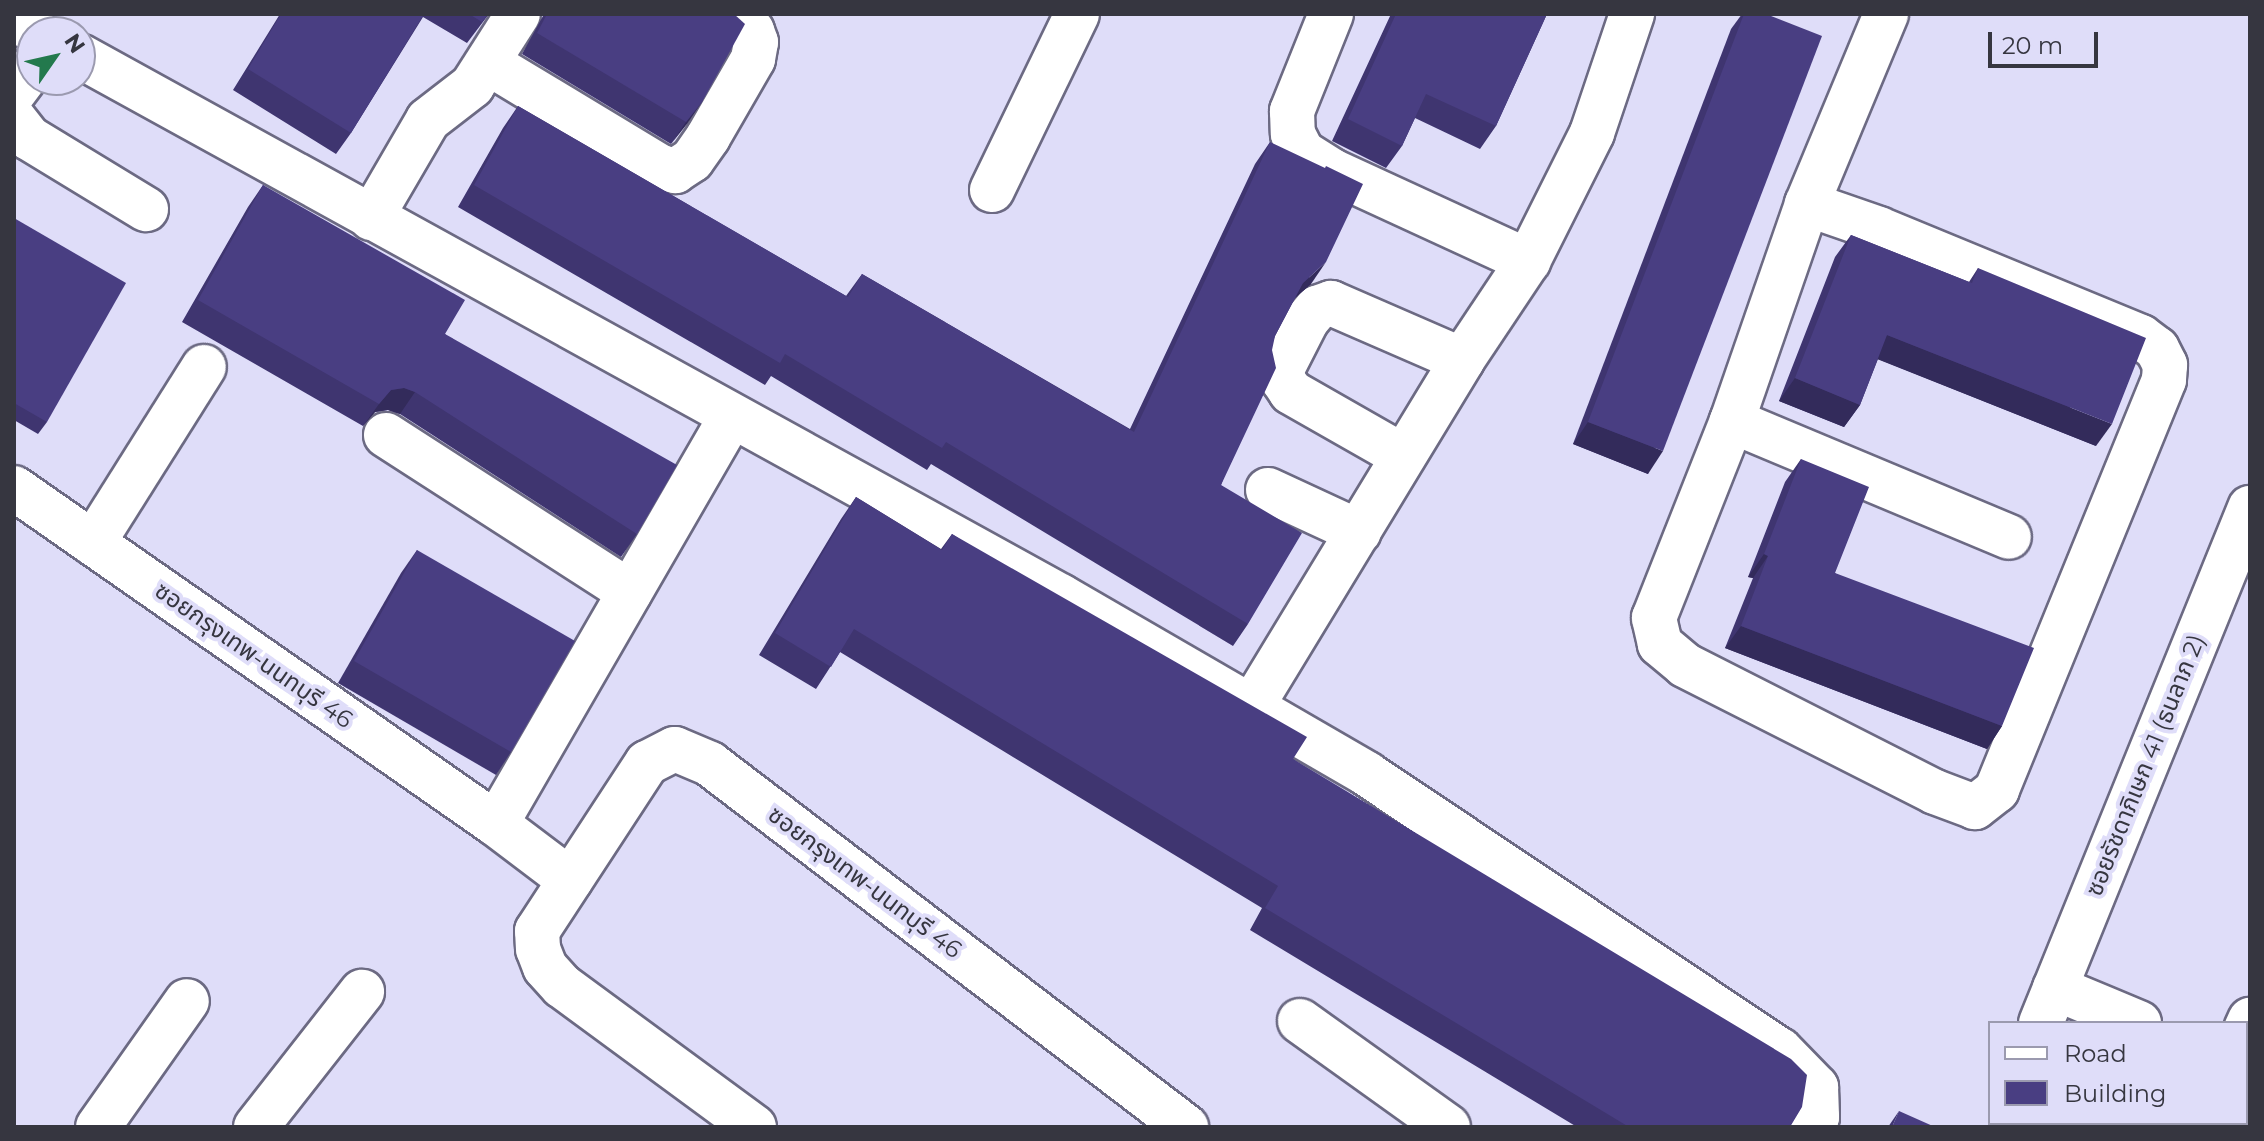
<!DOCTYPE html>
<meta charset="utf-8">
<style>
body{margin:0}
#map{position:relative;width:2264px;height:1141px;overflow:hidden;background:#dfddf9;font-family:Montserrat,"Noto Sans Thai",sans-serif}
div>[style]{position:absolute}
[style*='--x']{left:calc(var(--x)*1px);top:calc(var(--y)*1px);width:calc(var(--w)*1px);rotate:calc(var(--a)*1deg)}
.roads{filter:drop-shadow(2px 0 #6c6a83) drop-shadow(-2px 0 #6c6a83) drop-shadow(0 2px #6c6a83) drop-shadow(0 -2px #6c6a83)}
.minor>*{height:44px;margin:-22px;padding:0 22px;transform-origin:22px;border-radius:22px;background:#fff}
.wall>*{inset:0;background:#3f3570}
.shaded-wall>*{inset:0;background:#332b5b}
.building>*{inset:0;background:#493e82}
span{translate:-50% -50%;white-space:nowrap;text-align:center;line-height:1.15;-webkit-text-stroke:8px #dfddf9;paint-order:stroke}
.street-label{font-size:24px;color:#363640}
.frame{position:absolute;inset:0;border:16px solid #363640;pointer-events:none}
.legend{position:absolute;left:1988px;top:1021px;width:260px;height:104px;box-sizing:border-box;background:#dfddf9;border:2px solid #9b9aaf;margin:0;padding:10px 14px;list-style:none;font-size:24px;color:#363640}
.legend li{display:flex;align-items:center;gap:16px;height:40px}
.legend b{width:40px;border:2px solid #9b9aaf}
.north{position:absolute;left:16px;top:16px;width:80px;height:80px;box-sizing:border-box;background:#dfddf9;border:2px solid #9b9aaf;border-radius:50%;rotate:56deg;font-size:22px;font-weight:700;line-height:32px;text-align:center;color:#363640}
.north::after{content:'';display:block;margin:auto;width:28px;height:36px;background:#23794d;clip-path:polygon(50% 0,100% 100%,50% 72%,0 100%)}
.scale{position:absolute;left:1988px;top:32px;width:110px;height:36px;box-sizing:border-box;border:4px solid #363640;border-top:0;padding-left:10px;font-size:24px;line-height:28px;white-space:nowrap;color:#363640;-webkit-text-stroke:6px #dfddf9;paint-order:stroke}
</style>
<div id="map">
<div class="roads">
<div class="minor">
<i style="--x:1331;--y:14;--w:105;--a:111.9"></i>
<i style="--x:1292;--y:111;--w:23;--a:88"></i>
<i style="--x:1293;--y:134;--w:20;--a:63"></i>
<i style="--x:1302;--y:152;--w:36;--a:32"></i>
<i style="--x:1332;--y:171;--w:216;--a:24.7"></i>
<i style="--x:14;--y:19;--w:26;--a:29"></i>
<i style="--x:80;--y:56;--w:1121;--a:28.85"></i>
<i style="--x:1062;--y:597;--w:353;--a:30.1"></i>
<i style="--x:1367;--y:774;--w:497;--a:33.8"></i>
<i style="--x:1780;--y:1050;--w:52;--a:45.8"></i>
<i style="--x:1816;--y:1087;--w:30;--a:88"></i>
<i style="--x:1817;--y:1117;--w:12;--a:121"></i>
<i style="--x:490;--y:64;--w:200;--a:31.1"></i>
<i style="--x:661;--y:167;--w:15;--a:16"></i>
<i style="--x:675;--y:171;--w:20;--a:-33"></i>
<i style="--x:692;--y:160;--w:28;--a:-55"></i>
<i style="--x:708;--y:137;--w:90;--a:-60"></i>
<i style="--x:753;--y:59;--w:17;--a:-80"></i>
<i style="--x:756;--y:42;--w:12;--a:-110"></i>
<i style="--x:752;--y:31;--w:25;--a:-138"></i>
<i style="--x:14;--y:92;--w:30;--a:-53"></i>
<i style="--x:14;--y:119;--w:24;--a:52"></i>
<i style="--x:29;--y:138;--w:137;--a:31.3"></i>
<i style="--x:992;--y:190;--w:195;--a:-64.2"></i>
<i style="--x:1807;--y:204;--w:76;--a:19.1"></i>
<i style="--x:1879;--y:229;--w:283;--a:22.4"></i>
<i style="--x:2141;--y:337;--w:20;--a:37"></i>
<i style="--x:2157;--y:349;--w:18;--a:63"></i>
<i style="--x:2165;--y:365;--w:15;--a:94"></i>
<i style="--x:2164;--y:380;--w:443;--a:112.2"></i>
<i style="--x:1997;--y:790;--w:28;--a:142"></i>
<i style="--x:1975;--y:807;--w:43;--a:-159.4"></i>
<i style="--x:1935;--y:792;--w:280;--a:-153.1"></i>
<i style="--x:1685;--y:665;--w:33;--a:-140"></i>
<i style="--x:1660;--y:644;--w:27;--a:-103"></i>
<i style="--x:1654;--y:618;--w:212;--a:-68.4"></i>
<i style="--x:1732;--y:421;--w:230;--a:-70.9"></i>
<i style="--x:1807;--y:204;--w:206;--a:-67.4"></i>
<i style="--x:371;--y:218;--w:113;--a:-59.8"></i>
<i style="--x:428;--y:120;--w:56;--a:-37.7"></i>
<i style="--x:472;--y:86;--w:85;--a:-57.4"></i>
<i style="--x:1732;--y:421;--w:300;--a:22.7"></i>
<i style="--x:386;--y:435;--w:290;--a:32.8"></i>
<i style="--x:1403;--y:456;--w:129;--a:-150.3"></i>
<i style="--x:1291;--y:392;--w:14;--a:-124"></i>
<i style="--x:1283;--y:380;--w:11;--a:-95"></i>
<i style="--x:1282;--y:369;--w:55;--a:-63"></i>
<i style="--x:1307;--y:320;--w:16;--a:-50"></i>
<i style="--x:1317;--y:308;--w:15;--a:-20"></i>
<i style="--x:1331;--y:303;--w:143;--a:23.5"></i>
<i style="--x:14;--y:488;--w:588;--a:34.88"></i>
<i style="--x:496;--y:824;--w:93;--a:37.1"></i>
<i style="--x:1268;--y:490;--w:100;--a:24.8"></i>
<i style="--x:93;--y:543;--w:208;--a:-57.8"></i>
<i style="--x:1252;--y:706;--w:405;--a:-58.7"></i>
<i style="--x:1462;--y:360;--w:119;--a:-56.3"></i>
<i style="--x:1528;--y:261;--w:143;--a:-63.4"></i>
<i style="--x:1592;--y:133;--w:126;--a:-71.4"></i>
<i style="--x:496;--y:824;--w:470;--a:-60"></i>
<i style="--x:2055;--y:988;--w:91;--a:22.6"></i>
<i style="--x:1300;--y:1021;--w:182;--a:35.6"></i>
<i style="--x:2041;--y:1023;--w:556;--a:-67.91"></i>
<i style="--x:2246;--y:1029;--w:10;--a:-66"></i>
<i style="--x:2246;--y:1068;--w:4;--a:14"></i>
<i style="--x:98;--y:1127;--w:154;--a:-54.8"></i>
<i style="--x:256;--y:1127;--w:172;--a:-51.9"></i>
<i style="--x:754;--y:1127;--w:238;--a:-143.7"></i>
<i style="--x:562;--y:986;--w:25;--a:-132"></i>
<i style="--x:545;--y:967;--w:19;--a:-111"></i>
<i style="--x:538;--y:949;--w:18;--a:-93"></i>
<i style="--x:537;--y:931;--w:201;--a:-56.8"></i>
<i style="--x:647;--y:763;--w:31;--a:-27"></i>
<i style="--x:675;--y:749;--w:38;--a:23"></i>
<i style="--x:710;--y:764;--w:599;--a:37.33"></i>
<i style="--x:2209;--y:1127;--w:4;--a:-76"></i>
</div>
</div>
<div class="wall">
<i style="clip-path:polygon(280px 14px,489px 14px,467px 43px,423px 17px,351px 133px,336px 154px,233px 90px)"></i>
<i style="clip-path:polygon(542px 14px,734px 14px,702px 102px,671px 144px,522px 54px,543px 16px)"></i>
<i style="clip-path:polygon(1391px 14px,1547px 14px,1496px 126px,1480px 149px,1415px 118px,1402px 146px,1386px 168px,1332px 141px)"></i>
<i style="clip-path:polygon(1742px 14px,1766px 14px,1648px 474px,1573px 444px,1731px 29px)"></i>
<i style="clip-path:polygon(518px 106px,846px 296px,862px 274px,1130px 429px,1255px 164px,1270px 142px,1311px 284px,1295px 298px,1275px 336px,1221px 485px,1248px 624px,1233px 646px,931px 464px,927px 470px,771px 376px,765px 385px,458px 207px,503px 128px)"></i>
<i style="clip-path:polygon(263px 185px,445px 334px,637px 534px,621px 557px,400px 414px,388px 410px,375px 412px,363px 426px,182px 322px,248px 207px)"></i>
<i style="clip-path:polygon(14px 218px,47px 422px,38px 434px,14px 420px)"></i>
<i style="clip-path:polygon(1851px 235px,1969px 282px,1978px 268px,2096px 446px,1878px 359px,1860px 405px,1844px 427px,1779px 401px,1835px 257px)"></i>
<i style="clip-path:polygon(1801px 459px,1835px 573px,2002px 726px,1987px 749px,1725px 648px,1753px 578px,1748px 577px,1785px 482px)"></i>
<i style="clip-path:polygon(856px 497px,941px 549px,952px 534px,1293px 759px,1790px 1127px,1577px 1127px,1250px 930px,1262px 908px,840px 652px,816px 689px,759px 655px,841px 519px)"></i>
<i style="clip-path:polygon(417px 550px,511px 752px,496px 775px,338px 683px,401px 573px)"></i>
<i style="clip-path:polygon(1899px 1111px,1892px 1127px,1888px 1127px)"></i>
</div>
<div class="shaded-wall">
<i style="clip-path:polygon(702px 102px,687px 124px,671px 144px,686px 122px)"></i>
<i style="clip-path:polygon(1326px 262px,1311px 284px,1288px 304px,1303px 283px)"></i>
<i style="clip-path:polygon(1887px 335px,2112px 424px,2096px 446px,1872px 357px)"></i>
<i style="clip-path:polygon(1795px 378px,1860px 405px,1844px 427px,1779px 401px)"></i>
<i style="clip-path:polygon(404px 388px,415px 392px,400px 414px,388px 410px,375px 412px,363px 426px,379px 404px,391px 390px)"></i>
<i style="clip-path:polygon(1588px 422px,1663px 451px,1648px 474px,1573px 444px)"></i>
<i style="clip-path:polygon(1764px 554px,1768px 556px,1753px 578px,1748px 577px)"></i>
<i style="clip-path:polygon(1741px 626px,2002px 726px,1987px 749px,1725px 648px)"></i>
</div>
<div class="building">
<i style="clip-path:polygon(281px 14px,424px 14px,351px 133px,248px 69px)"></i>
<i style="clip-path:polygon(469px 14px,488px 14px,482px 22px)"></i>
<i style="clip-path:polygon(547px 14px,734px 14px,745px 24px,702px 102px,686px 122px,537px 33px)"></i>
<i style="clip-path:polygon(1396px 14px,1547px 14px,1496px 126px,1426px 94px,1402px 146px,1348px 119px)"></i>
<i style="clip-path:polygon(1744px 14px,1766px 14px,1822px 36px,1663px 451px,1588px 422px)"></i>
<i style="clip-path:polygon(518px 106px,848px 297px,862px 274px,1134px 432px,1270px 142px,1325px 168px,1326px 166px,1363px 184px,1326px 262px,1303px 283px,1275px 336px,1272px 350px,1276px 368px,1221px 485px,1302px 533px,1248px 624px,946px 442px,942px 448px,785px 354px,780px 363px,474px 185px)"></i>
<i style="clip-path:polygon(263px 185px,465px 300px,445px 334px,677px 465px,637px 534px,415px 392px,404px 388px,391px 390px,379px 404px,198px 300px)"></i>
<i style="clip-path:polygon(14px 218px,126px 283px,47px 422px,14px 403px)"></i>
<i style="clip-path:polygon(1851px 235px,1972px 283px,1978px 268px,2146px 338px,2112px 424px,1887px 335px,1860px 405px,1795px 378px)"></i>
<i style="clip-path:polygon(1801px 459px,1869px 487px,1835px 573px,2034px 648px,2002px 726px,1741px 626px,1768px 556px,1764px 554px)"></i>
<i style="clip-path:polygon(856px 497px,942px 550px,952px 534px,1307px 737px,1293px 759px,1791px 1059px,1807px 1075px,1802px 1107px,1790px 1127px,1629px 1127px,1265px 908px,1278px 886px,854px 629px,831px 667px,775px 633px)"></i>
<i style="clip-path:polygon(417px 550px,575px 641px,511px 752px,354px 661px)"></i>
<i style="clip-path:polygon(1899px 1111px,1935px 1127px,1892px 1127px)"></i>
</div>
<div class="street-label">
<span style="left:254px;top:655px;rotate:35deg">ซอยกรุงเทพ-นนทบุรี 46</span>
<span style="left:2145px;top:765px;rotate:-68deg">ซอยรัชดาภิเษก 41 (ธนลาภ 2)</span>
<span style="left:865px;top:882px;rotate:37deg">ซอยกรุงเทพ-นนทบุรี 46</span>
</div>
<div class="frame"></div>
<ul class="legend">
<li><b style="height:10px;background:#fff"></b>Road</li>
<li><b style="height:22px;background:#493e82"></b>Building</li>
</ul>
<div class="north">N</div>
<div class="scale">20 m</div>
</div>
